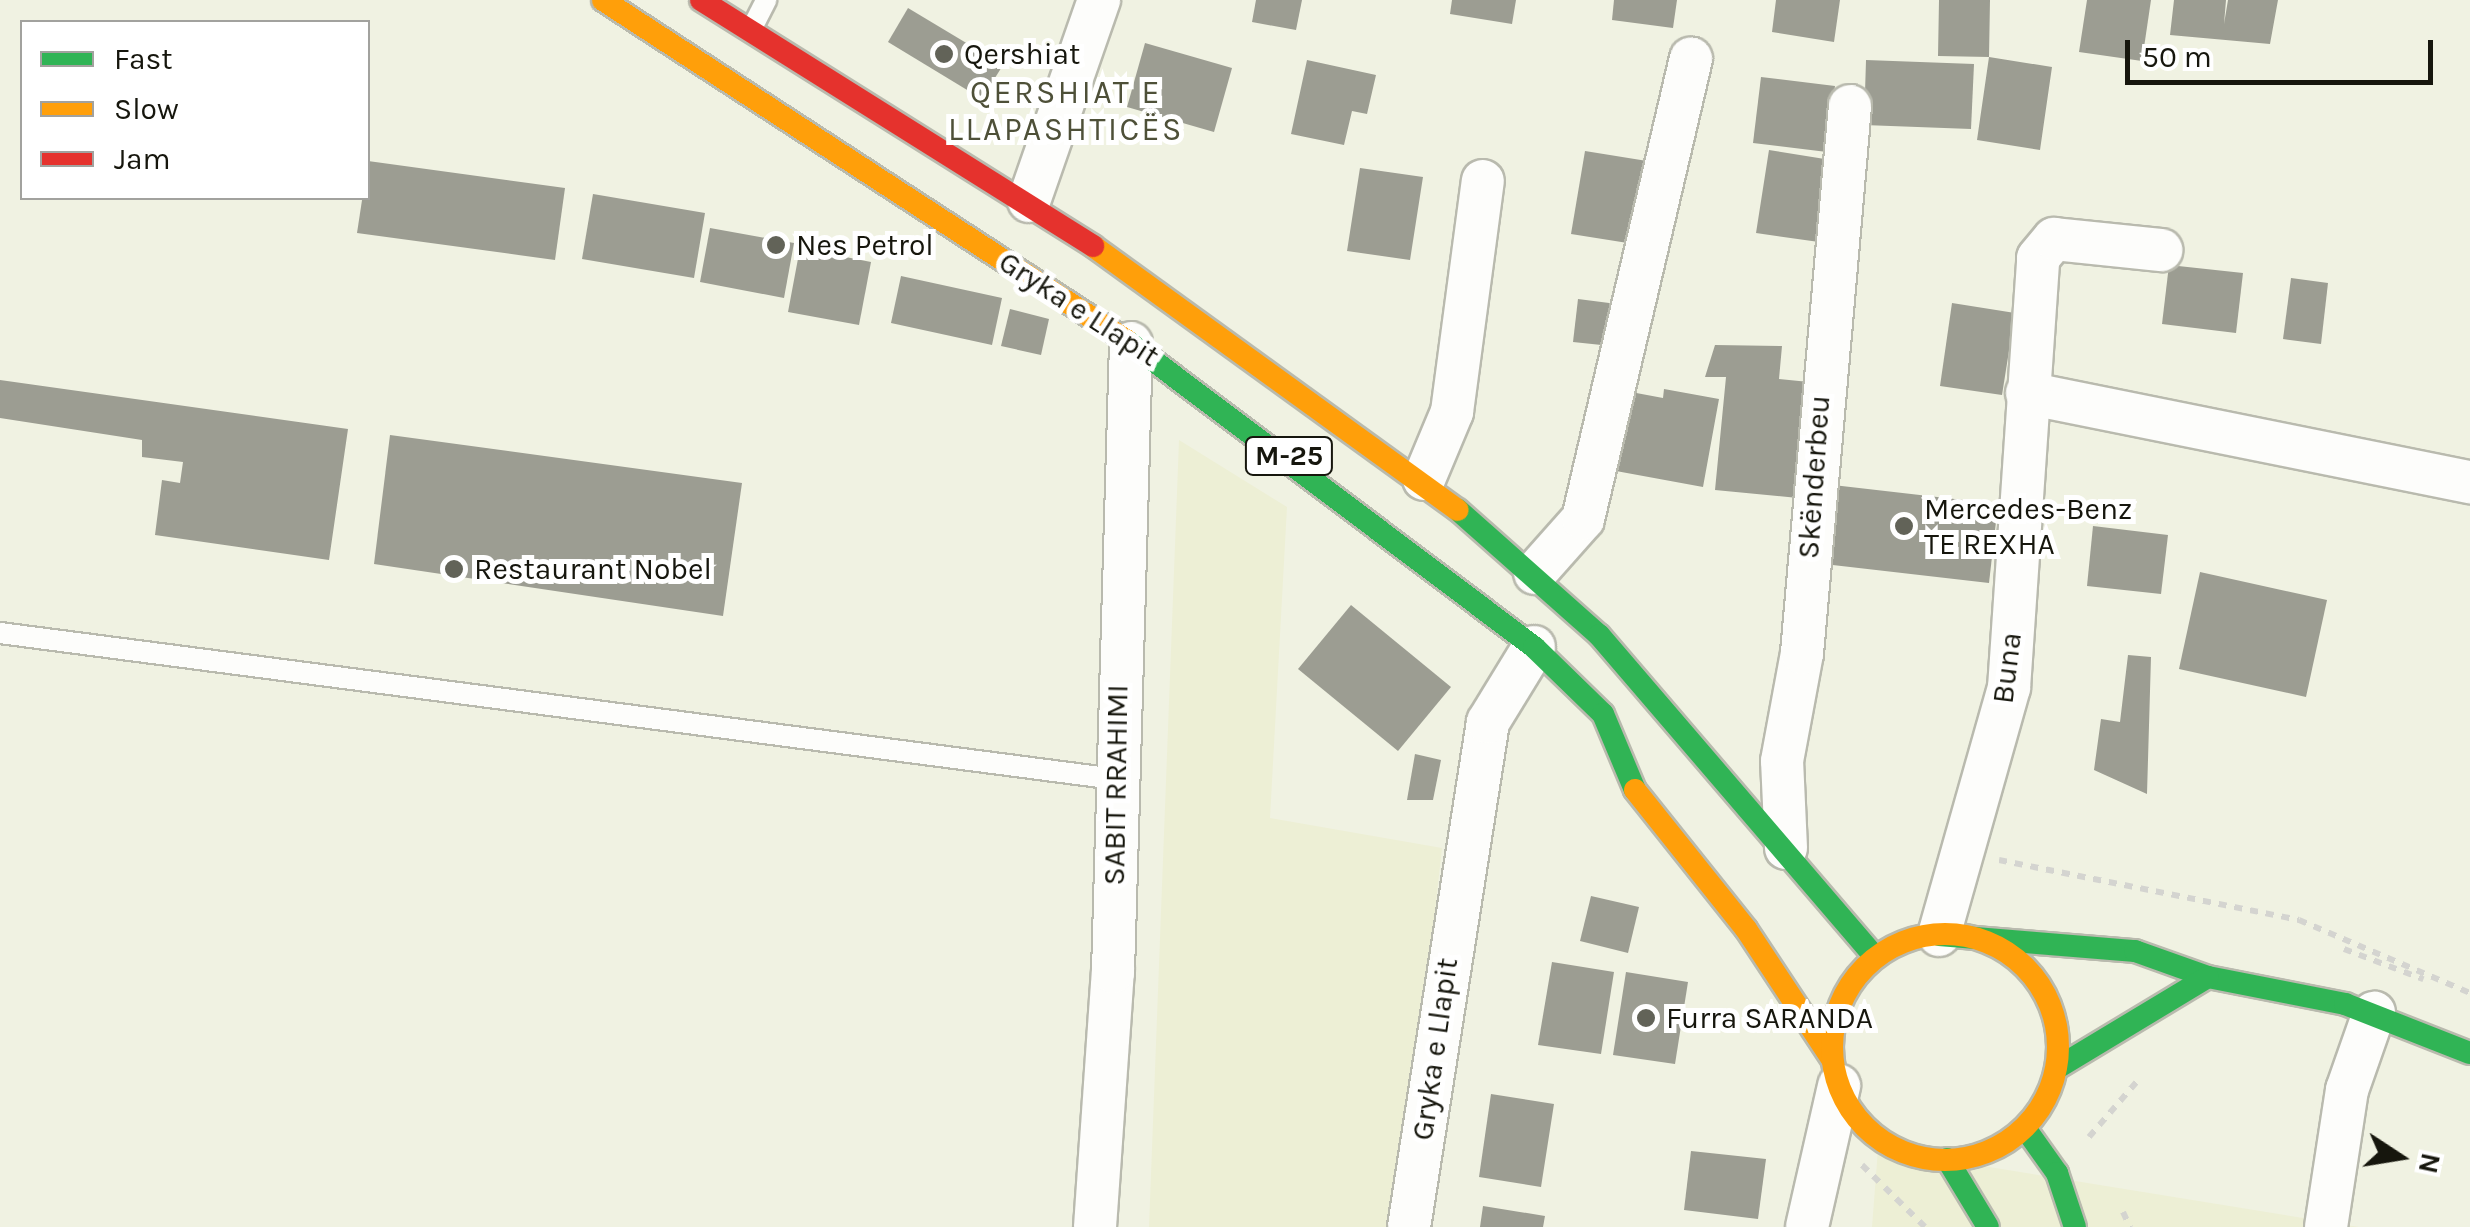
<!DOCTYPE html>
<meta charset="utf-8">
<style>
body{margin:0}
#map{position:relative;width:2470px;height:1227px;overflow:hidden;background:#f0f2e2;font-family:Karla,sans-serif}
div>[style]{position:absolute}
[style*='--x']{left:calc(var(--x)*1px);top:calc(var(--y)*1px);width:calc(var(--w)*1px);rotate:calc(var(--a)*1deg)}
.built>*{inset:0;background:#edefd5}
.building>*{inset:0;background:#9c9d92}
.path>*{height:6px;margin-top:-3px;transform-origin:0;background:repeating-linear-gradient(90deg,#d4d4d0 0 8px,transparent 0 16px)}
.roads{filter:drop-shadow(2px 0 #b9baae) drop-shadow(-2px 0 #b9baae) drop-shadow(0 2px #b9baae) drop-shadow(0 -2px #b9baae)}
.lane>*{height:20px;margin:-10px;padding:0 10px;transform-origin:10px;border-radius:10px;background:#fdfdfb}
.street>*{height:42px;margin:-21px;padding:0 21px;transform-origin:21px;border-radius:21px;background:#fdfdfb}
.fast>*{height:22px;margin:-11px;padding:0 11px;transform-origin:11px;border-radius:11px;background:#30b455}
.slow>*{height:22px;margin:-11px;padding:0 11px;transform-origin:11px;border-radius:11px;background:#ff9f0a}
.slow>.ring{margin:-11px;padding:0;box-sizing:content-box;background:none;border:22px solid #ff9f0a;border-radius:50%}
.jam>*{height:22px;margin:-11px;padding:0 11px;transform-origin:11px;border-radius:11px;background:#e5322d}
.dots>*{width:28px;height:28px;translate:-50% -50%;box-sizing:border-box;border:5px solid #fff;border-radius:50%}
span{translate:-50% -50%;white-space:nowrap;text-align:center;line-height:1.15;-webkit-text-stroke:10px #fff;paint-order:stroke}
.shield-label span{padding:2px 8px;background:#fff;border:2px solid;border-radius:8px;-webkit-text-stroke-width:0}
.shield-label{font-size:28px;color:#16160d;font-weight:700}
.poi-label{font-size:30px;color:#16160d}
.left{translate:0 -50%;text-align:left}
.street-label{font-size:30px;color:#16160d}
.neighbourhood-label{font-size:32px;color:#4e5038;letter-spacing:2.5px}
.legend{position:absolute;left:20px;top:20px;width:350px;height:180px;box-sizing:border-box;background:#fff;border:2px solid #a2a29e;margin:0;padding:12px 18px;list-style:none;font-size:30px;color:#16160d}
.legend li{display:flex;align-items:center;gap:20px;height:50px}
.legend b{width:50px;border:2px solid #a2a29e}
.north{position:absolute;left:2350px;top:1107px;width:100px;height:100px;-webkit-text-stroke:8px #fff;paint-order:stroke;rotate:102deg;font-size:28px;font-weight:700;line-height:40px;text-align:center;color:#16160d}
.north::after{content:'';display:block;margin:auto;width:35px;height:45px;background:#16160d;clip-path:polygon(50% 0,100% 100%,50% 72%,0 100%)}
.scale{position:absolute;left:2125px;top:40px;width:308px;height:45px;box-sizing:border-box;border:5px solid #16160d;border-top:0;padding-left:12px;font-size:30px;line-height:35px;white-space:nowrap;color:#16160d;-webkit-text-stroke:8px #fff;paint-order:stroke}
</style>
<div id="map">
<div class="built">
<i style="clip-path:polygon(1179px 440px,1287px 507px,1270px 818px,1442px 848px,1400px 1227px,1149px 1227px)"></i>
<i style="clip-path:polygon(1878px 1149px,2359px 1227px,1872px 1227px)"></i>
</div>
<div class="building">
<i style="clip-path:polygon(1256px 0,1302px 0,1296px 30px,1252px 22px)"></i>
<i style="clip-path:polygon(1452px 0,1516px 0,1512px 24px,1450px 14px)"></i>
<i style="clip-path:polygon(1614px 0,1677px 0,1673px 28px,1612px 20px)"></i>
<i style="clip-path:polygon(1776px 0,1840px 0,1834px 42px,1772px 32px)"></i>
<i style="clip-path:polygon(1939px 0,1990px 0,1989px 57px,2052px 67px,2040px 150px,1977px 140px,1989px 57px,1938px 56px)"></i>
<i style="clip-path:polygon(2087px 0,2151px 0,2142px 61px,2079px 52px)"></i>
<i style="clip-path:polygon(2174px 0,2226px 0,2224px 24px,2228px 0,2278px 0,2270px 44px,2170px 35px)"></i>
<i style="clip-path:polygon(908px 8px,1003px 65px,982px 99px,888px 42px)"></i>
<i style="clip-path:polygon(1145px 43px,1232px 68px,1214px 132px,1127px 107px)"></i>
<i style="clip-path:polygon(1307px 60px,1376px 75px,1367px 114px,1352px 111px,1344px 145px,1291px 134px)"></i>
<i style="clip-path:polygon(1866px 60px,1974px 64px,1971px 129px,1864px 125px)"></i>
<i style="clip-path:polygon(1761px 77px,1835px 86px,1827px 152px,1753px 143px)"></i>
<i style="clip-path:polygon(1769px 150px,1831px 160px,1819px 242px,1756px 233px)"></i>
<i style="clip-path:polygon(1585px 151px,1647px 161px,1634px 244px,1571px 234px)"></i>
<i style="clip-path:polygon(368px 161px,565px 188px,555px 260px,357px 233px)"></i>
<i style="clip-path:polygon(1360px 168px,1423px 177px,1410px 260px,1347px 251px)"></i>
<i style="clip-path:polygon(593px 194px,705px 213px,694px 278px,582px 259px)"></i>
<i style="clip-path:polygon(710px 228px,794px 243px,784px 298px,700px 282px)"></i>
<i style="clip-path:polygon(800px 248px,871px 262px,859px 325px,788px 312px)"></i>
<i style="clip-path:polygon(2169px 265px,2243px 273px,2236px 333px,2162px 324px)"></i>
<i style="clip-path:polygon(901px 276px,1002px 298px,992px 345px,891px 323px)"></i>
<i style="clip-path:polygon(2291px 278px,2328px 283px,2321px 344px,2283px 339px)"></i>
<i style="clip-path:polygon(1578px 299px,1617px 304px,1611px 346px,1573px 342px)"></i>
<i style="clip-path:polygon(1952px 303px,2015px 313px,2002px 395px,1940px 386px)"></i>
<i style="clip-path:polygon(1010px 309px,1049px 319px,1041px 355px,1001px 346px)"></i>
<i style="clip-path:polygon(1715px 345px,1782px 346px,1779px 379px,1809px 382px,1798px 498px,1715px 490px,1726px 377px,1705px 377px)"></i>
<i style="clip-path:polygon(0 380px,348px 429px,329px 560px,155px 535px,162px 480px,180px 483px,183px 462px,142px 457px,142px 440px,0 418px)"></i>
<i style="clip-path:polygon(1664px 389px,1719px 399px,1703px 487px,1616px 471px,1631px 392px,1663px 398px)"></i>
<i style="clip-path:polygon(390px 435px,742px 483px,723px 616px,374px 564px)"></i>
<i style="clip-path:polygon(1833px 485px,1998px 504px,1989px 583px,1824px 564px)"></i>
<i style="clip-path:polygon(2093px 526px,2168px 535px,2161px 594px,2087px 586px)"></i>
<i style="clip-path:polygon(2200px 572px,2327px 600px,2306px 697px,2179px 669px)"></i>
<i style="clip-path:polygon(1351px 605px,1451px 687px,1398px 751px,1298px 669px)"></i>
<i style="clip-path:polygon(2128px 655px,2151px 657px,2147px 794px,2094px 770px,2101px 719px,2120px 722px)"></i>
<i style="clip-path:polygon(1415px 754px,1441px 760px,1433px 800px,1407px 800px)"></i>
<i style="clip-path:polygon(1591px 896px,1639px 907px,1628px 953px,1580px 941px)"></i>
<i style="clip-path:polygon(1552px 962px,1614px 972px,1601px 1054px,1538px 1045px)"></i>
<i style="clip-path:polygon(1626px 972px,1688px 982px,1675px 1064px,1613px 1055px)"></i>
<i style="clip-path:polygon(1491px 1094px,1554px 1104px,1541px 1187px,1479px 1177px)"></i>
<i style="clip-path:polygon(1691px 1151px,1766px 1159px,1758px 1219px,1684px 1210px)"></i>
<i style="clip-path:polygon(1483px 1206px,1545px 1216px,1543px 1227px,1480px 1227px)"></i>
</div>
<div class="path">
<i style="--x:1999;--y:860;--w:306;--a:11.3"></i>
<i style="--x:2299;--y:920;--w:186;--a:23.1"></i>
<i style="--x:2344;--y:949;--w:85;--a:20.8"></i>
<i style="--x:2089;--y:1137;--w:77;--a:-49.2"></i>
<i style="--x:1862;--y:1165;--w:88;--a:44.5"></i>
<i style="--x:2123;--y:1212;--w:17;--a:65"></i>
</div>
<div class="roads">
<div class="lane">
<i style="--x:751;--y:30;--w:34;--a:-63"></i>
<i style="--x:0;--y:633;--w:1125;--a:7.46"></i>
</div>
<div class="street">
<i style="--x:1029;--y:201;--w:213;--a:-70.8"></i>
<i style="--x:2027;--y:393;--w:452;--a:11.4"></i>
<i style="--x:1424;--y:479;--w:73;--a:-67.3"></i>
<i style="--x:1452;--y:412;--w:233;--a:-82.4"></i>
<i style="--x:1535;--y:573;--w:72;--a:-48.4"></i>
<i style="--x:1583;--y:519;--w:473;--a:-76.8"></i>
<i style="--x:1786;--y:848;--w:87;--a:-92.6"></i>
<i style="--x:1782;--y:761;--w:110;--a:-79.5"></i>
<i style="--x:1802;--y:653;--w:549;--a:-84.99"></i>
<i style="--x:1939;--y:935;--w:257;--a:-74.2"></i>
<i style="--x:2009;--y:688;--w:431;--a:-86.1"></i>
<i style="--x:2038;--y:258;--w:25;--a:-50"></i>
<i style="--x:2054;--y:239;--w:108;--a:5.9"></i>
<i style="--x:1095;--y:1227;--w:256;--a:-86"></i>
<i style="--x:1113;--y:972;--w:629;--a:-88.36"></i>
<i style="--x:1409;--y:1227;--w:511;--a:-81.11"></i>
<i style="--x:1488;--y:722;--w:88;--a:-58.5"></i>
<i style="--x:1807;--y:1227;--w:145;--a:-77.2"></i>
<i style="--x:2326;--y:1227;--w:139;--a:-81.3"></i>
<i style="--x:2347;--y:1090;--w:82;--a:-70.7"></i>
</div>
<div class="fast">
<i style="--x:1126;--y:340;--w:511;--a:36.96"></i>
<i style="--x:1534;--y:647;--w:96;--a:44.2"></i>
<i style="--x:1603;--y:714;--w:82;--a:67.2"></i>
<i style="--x:1458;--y:510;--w:188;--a:41.6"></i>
<i style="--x:1599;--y:635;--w:423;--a:49.4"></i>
<i style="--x:1939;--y:935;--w:197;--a:4.7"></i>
<i style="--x:2135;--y:951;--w:77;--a:19.6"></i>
<i style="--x:2208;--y:977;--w:140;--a:11.1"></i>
<i style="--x:2345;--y:1004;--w:134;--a:21.4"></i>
<i style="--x:2057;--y:1068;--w:176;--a:-31.1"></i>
<i style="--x:2027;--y:1131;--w:52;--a:54.5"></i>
<i style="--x:2057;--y:1173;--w:57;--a:71.6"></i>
<i style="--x:1947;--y:1159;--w:79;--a:58.9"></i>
</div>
<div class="slow">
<i style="--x:603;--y:0;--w:624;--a:33.03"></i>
<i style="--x:1093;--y:246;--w:450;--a:35.9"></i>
<i style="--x:1635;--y:790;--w:178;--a:51.4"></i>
<i style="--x:1746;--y:929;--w:156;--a:56.5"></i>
<i class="ring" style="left:1832px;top:934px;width:204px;height:204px"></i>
</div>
<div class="jam">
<i style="--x:701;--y:0;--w:463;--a:32.1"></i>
</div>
</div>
<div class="dots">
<i style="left:944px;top:54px;background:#626358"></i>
<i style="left:776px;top:245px;background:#626358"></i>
<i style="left:1904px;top:526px;background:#626358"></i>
<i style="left:454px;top:569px;background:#626358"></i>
<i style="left:1646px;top:1018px;background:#626358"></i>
</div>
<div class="shield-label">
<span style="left:1289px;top:456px">M-25</span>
</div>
<div class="poi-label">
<span class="left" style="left:964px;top:54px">Qershiat</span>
<span class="left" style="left:796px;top:245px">Nes Petrol</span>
<span class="left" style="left:1924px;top:526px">Mercedes-Benz<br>TE REXHA</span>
<span class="left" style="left:474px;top:569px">Restaurant Nobel</span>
<span class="left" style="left:1666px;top:1018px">Furra SARANDA</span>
</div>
<div class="street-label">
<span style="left:1079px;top:309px;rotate:33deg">Gryka e Llapit</span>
<span style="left:1814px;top:477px;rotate:-86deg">Skënderbeu</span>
<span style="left:2007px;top:668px;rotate:-83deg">Buna</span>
<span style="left:1116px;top:785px;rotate:-89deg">SABIT RRAHIMI</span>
<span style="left:1435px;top:1049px;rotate:-82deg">Gryka e Llapit</span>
</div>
<div class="neighbourhood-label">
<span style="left:1066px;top:112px">QERSHIAT E<br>LLAPASHTICËS</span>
</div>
<ul class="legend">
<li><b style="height:12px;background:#30b455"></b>Fast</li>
<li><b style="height:12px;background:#ff9f0a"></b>Slow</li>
<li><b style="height:12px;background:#e5322d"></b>Jam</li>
</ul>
<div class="north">N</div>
<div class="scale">50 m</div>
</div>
